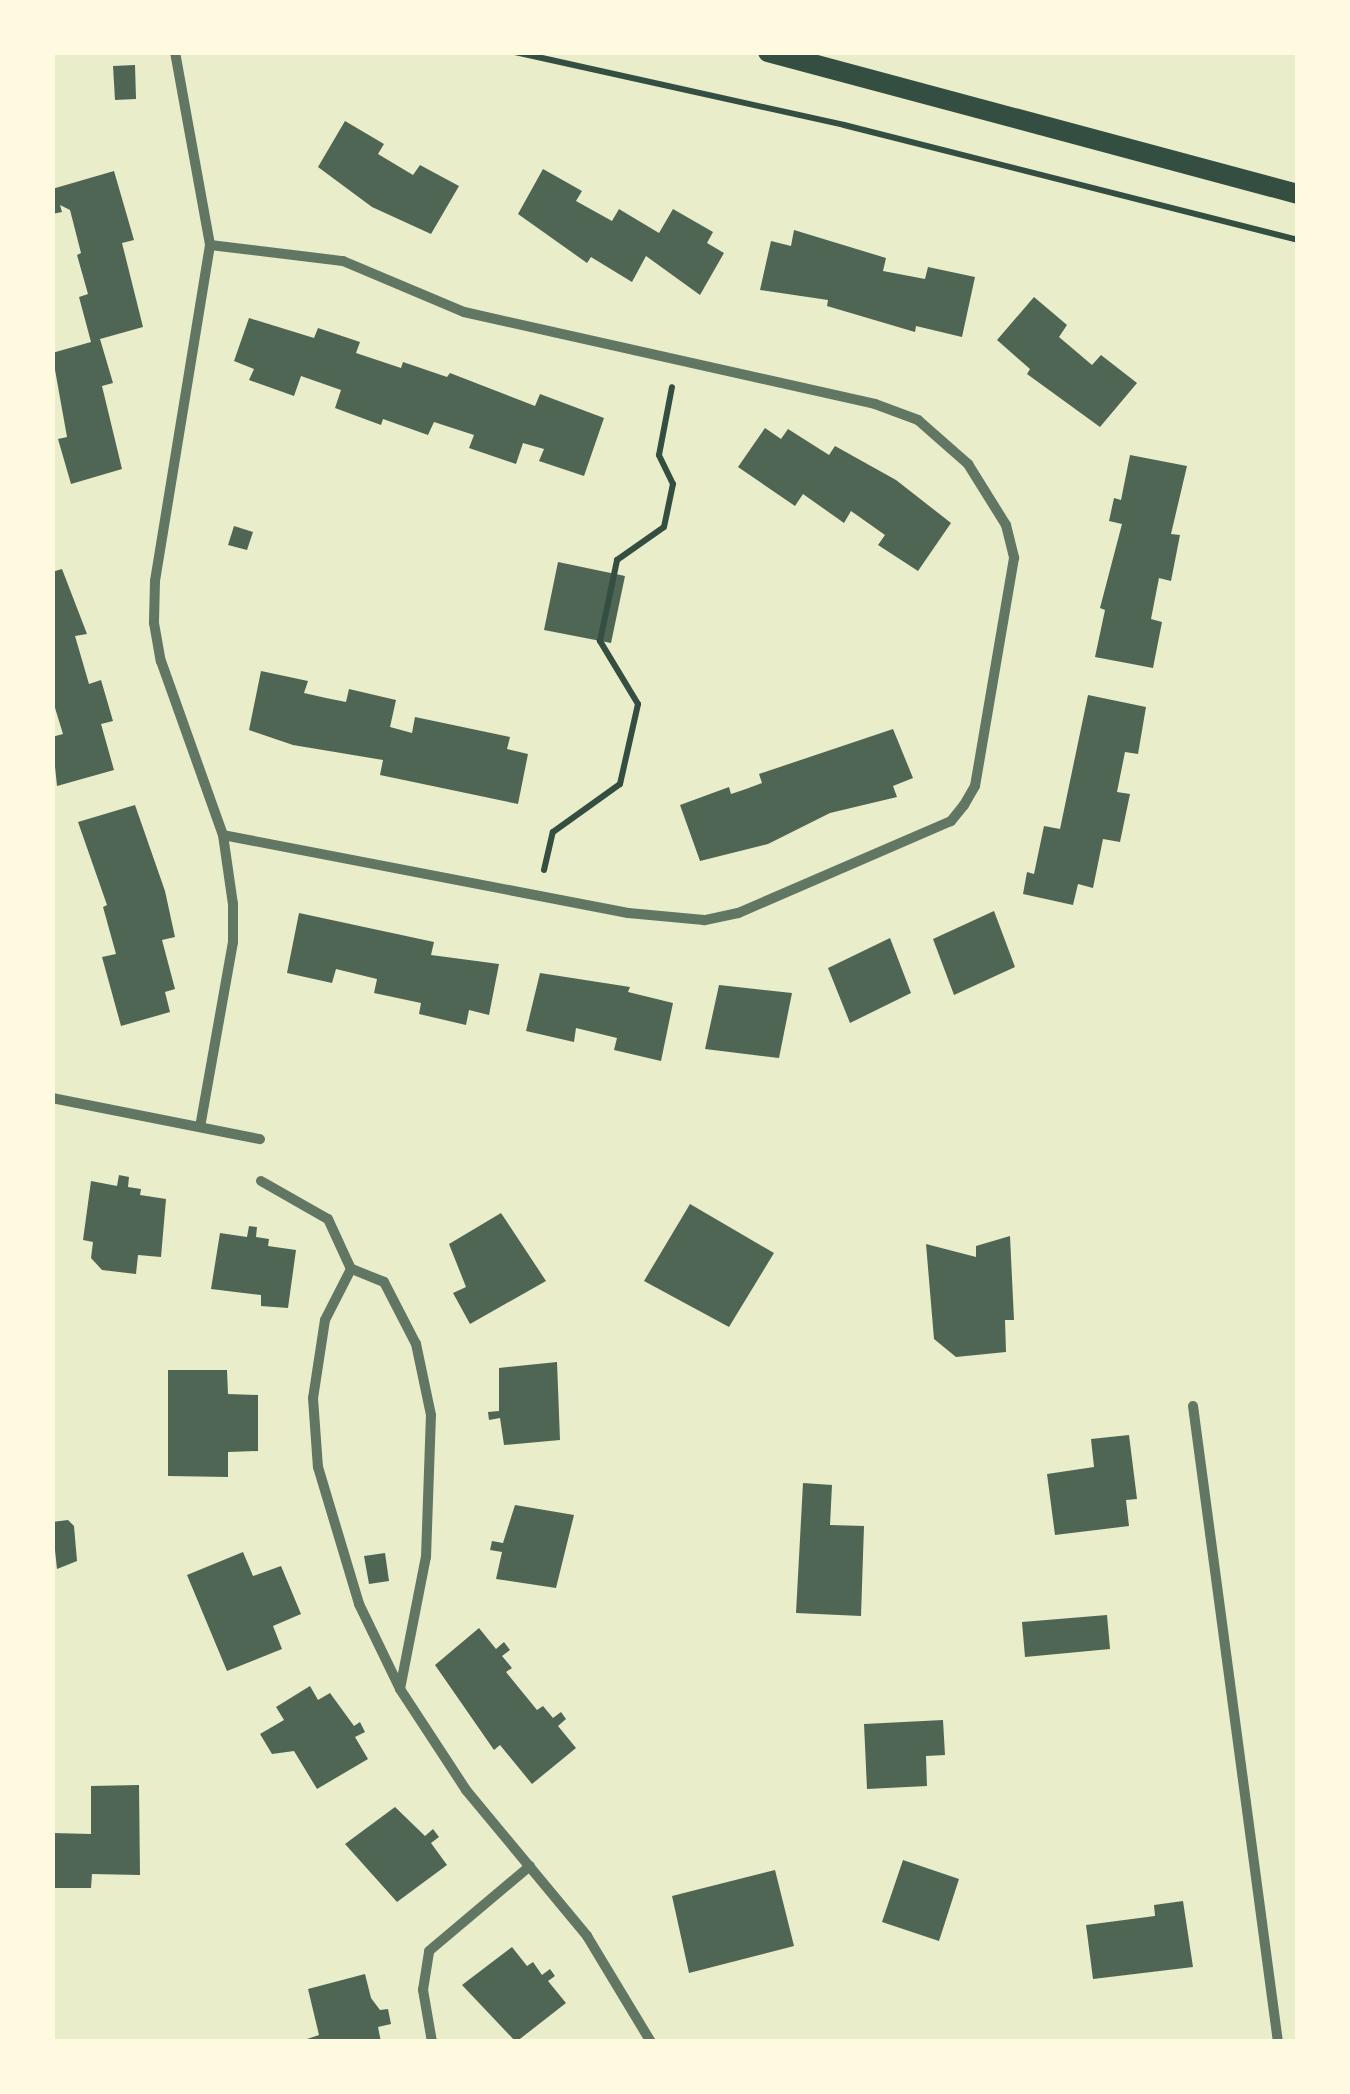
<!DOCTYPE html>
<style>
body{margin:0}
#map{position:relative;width:1350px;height:2094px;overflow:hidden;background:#e9edc9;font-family:"Source Sans 3",sans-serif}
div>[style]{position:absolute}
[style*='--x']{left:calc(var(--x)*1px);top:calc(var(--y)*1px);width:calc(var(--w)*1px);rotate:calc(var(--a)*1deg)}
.building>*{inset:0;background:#4f6655}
.path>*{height:6px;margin:-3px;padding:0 3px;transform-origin:3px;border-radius:3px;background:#344e41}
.minor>*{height:10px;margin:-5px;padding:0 5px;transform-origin:5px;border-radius:5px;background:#617663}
.secondary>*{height:20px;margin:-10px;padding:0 10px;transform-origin:10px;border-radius:10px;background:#344e41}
span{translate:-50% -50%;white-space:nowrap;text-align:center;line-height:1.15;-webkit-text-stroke:8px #fefae0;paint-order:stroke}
.frame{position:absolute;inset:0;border:55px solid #fefae0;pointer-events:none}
</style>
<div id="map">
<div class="building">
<i style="clip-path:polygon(135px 65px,136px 99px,115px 100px,113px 66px)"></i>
<i style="clip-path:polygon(345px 121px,384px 144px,378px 154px,413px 175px,420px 165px,459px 186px,431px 234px,372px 207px,318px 167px)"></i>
<i style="clip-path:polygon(543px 169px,582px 191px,576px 201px,612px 221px,619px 209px,659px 233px,673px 209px,713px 232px,707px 243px,724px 253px,700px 295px,646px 256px,632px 282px,591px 257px,587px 263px,518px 214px)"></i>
<i style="clip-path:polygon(114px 171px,134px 240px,122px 243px,143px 327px,100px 339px,113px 383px,102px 386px,122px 469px,71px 484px,58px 439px,67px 437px,52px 353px,91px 342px,79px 297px,88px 294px,77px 255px,81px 253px,70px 210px,60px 205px,62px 212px,52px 214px,52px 189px)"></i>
<i style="clip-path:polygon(794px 230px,886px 258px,883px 271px,925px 279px,928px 267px,975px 277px,962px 337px,916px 326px,915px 332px,827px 306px,828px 300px,760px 290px,771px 241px,791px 246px)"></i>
<i style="clip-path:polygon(1034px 297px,1067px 325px,1059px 337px,1092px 365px,1101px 355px,1137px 383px,1100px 427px,1027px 374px,1030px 369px,997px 340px)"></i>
<i style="clip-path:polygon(249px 318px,314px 338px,318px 328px,360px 342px,356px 353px,401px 368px,403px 362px,447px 377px,450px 373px,535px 406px,540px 394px,604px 418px,584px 476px,539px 461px,544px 449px,523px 443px,516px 464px,469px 448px,474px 435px,434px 422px,428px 435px,383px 419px,381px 425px,335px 408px,341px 390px,301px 376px,294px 396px,249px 380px,254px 369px,234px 361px)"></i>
<i style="clip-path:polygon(765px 428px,781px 439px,788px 429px,829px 455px,835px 446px,896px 480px,951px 523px,918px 571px,878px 545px,885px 535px,851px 511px,844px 523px,803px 494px,795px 506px,738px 467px)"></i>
<i style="clip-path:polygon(1130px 455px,1187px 466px,1171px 534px,1180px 535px,1171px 581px,1159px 578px,1151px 619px,1162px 622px,1153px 668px,1095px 657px,1105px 610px,1100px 608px,1122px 524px,1109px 521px,1114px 498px,1121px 500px)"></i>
<i style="clip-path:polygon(234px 526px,253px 532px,247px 550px,228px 545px)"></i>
<i style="clip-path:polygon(558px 562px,625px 576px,611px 643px,544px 630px)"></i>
<i style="clip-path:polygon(62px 569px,87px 634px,75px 636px,89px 684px,101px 680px,113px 721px,101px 724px,114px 770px,57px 786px,52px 737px,63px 734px,52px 698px,52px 572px)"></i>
<i style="clip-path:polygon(261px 671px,308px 681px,304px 693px,326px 698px,346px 702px,349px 689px,396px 700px,390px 727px,412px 733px,415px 717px,510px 737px,507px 749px,528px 754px,518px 804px,380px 775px,383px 760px,293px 745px,249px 730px)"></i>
<i style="clip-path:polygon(1088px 695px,1146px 707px,1138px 754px,1125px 752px,1117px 792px,1130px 794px,1120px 842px,1103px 839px,1093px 888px,1078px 884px,1073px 905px,1023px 894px,1027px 872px,1034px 874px,1044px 826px,1060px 829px)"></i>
<i style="clip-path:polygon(893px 729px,913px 778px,893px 786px,897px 797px,830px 813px,768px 844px,700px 861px,680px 805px,729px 787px,731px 794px,746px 789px,762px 783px,759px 774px)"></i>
<i style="clip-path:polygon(135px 805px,165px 891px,175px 937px,162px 940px,175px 989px,165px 992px,170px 1012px,121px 1026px,102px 957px,116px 954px,103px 907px,107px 905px,78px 822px)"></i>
<i style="clip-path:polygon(994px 911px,1015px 967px,954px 995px,933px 939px)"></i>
<i style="clip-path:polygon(299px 913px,434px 942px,431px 955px,499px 964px,489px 1015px,469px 1010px,466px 1025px,419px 1014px,421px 1003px,374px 993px,377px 979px,336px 969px,332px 983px,287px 973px)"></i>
<i style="clip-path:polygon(890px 938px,911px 993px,850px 1023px,828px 968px)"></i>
<i style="clip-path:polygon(540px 973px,630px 987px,628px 992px,673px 1003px,661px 1061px,614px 1050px,617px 1038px,576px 1028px,574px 1042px,526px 1031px)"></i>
<i style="clip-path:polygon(719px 985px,792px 993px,779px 1058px,705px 1049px)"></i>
<i style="clip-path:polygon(119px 1175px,129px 1177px,128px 1187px,141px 1189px,140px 1195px,166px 1199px,161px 1257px,138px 1255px,136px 1274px,102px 1270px,91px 1258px,93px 1242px,83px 1240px,91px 1181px,117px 1186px)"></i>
<i style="clip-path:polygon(690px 1204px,774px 1253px,729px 1327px,644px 1281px)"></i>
<i style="clip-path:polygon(501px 1213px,546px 1281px,470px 1324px,453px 1293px,466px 1287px,449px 1244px)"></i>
<i style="clip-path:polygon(249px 1226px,257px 1227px,256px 1237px,269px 1239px,268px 1246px,296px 1250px,288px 1308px,261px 1306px,261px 1295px,211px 1289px,220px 1233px,247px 1237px)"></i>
<i style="clip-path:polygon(1010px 1236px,1014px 1320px,1005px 1320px,1006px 1352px,956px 1357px,934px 1339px,926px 1244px,976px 1257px,976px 1246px)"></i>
<i style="clip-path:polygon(557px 1362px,560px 1440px,504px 1445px,500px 1418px,489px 1420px,488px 1412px,499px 1411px,499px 1368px)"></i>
<i style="clip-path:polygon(168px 1370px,227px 1370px,228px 1394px,258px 1395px,258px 1451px,228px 1452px,228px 1477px,168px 1476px)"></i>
<i style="clip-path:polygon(1129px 1435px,1137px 1499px,1126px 1500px,1129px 1526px,1055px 1535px,1047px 1474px,1094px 1467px,1091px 1439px)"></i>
<i style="clip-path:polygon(803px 1483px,832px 1485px,830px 1525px,864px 1526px,861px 1616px,796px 1613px)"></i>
<i style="clip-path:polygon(515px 1505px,574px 1515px,556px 1588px,496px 1579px,502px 1552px,490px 1550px,492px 1541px,503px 1543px)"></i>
<i style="clip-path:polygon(68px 1520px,74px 1526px,77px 1561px,57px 1569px,52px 1522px)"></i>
<i style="clip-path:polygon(243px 1552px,253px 1576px,281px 1566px,301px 1614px,273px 1626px,282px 1649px,227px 1671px,187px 1575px)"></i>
<i style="clip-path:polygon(385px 1553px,389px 1581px,369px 1584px,364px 1556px)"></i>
<i style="clip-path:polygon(1107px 1615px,1110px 1649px,1025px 1657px,1022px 1622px)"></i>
<i style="clip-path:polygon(479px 1628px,496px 1649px,504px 1642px,510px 1650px,502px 1656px,512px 1668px,506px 1672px,537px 1710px,543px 1706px,553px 1718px,561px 1712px,566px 1719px,558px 1726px,576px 1748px,532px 1784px,500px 1745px,494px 1750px,435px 1665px)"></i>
<i style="clip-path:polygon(310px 1686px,318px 1700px,330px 1693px,354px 1726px,360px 1722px,365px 1732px,355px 1737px,368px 1759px,317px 1789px,294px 1751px,272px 1754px,260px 1734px,284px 1720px,276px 1707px)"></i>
<i style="clip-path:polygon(943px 1720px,945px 1755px,926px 1756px,927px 1786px,867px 1789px,864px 1724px)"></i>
<i style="clip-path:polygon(139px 1785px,140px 1875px,92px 1874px,91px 1888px,52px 1888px,52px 1833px,91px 1834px,91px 1786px)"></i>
<i style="clip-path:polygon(395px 1807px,425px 1836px,433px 1829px,439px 1837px,431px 1843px,447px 1865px,397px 1902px,345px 1844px)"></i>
<i style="clip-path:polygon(903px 1860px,959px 1879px,939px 1941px,882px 1922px)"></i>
<i style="clip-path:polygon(775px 1870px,794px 1946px,689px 1973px,672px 1896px)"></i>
<i style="clip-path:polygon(1183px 1901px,1193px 1967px,1093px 1979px,1086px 1925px,1155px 1916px,1154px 1905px)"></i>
<i style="clip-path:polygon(512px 1947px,527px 1966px,533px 1962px,542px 1975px,550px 1969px,555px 1976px,548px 1981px,566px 2003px,516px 2042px,462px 1985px)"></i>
<i style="clip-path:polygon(365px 1974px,371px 1998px,380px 2010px,388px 2009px,391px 2024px,378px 2027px,381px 2042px,298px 2042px,319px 2035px,308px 1989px)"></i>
</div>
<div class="path">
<i style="--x:515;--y:52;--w:337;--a:12.5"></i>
<i style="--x:844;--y:125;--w:468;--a:14.2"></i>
<i style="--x:544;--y:870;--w:39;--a:-77"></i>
<i style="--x:553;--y:832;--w:82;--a:-35.6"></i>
<i style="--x:620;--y:784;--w:82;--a:-77.3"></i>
<i style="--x:638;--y:704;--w:74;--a:-121.1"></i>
<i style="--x:600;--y:641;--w:83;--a:-78.1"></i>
<i style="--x:617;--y:560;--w:57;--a:-35.1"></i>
<i style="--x:664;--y:527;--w:44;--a:-78.2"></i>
<i style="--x:673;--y:484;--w:32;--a:-116"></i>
<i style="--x:659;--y:455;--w:69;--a:-79.2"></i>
</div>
<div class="minor">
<i style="--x:175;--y:52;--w:196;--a:79.7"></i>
<i style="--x:210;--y:245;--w:340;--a:99.3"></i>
<i style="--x:155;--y:581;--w:42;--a:91.4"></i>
<i style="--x:154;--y:623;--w:39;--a:80"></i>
<i style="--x:161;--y:661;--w:185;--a:70.4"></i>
<i style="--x:223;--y:835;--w:70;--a:81.8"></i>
<i style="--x:233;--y:904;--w:38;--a:90"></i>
<i style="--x:233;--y:942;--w:183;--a:100.1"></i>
<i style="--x:210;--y:245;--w:134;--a:6.9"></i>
<i style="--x:343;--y:261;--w:131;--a:22.9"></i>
<i style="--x:464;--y:312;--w:421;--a:12.6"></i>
<i style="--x:875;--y:404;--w:46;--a:20.4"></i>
<i style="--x:918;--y:420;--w:67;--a:41.3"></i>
<i style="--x:968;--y:464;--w:72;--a:58.1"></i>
<i style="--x:1006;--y:525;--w:34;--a:76"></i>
<i style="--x:1014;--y:558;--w:231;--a:99.7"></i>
<i style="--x:975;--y:786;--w:22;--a:120"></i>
<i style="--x:964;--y:805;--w:21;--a:129"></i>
<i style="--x:951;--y:821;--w:232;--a:156.6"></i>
<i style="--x:738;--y:913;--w:35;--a:168"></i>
<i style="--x:704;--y:920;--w:76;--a:-174.7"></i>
<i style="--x:628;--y:913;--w:412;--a:-169.1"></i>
<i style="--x:52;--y:1098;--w:212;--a:11.2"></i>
<i style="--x:261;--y:1181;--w:77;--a:29.6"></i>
<i style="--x:328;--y:1219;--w:55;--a:65.3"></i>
<i style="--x:1193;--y:1406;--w:642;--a:82.39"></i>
<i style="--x:400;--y:1689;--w:135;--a:-78.9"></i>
<i style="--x:426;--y:1557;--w:142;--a:-88"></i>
<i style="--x:431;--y:1415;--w:73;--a:-101.9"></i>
<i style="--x:416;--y:1344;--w:70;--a:-117.3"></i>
<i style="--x:384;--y:1282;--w:35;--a:-158"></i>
<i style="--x:351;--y:1269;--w:57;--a:117"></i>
<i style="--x:325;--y:1320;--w:79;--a:98.7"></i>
<i style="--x:313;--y:1398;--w:69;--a:85.9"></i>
<i style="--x:318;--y:1467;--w:143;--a:73.3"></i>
<i style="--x:359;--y:1604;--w:94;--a:64.2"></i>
<i style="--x:400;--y:1689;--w:121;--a:56.8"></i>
<i style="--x:466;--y:1790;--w:190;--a:50.3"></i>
<i style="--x:587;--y:1936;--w:124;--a:58.9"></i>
<i style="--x:432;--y:2042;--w:53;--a:-99.8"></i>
<i style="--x:423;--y:1990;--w:39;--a:-81"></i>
<i style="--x:429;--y:1951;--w:132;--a:-40.1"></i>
</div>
<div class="secondary">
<i style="--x:768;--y:52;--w:549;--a:15"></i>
</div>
<div class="frame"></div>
</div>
